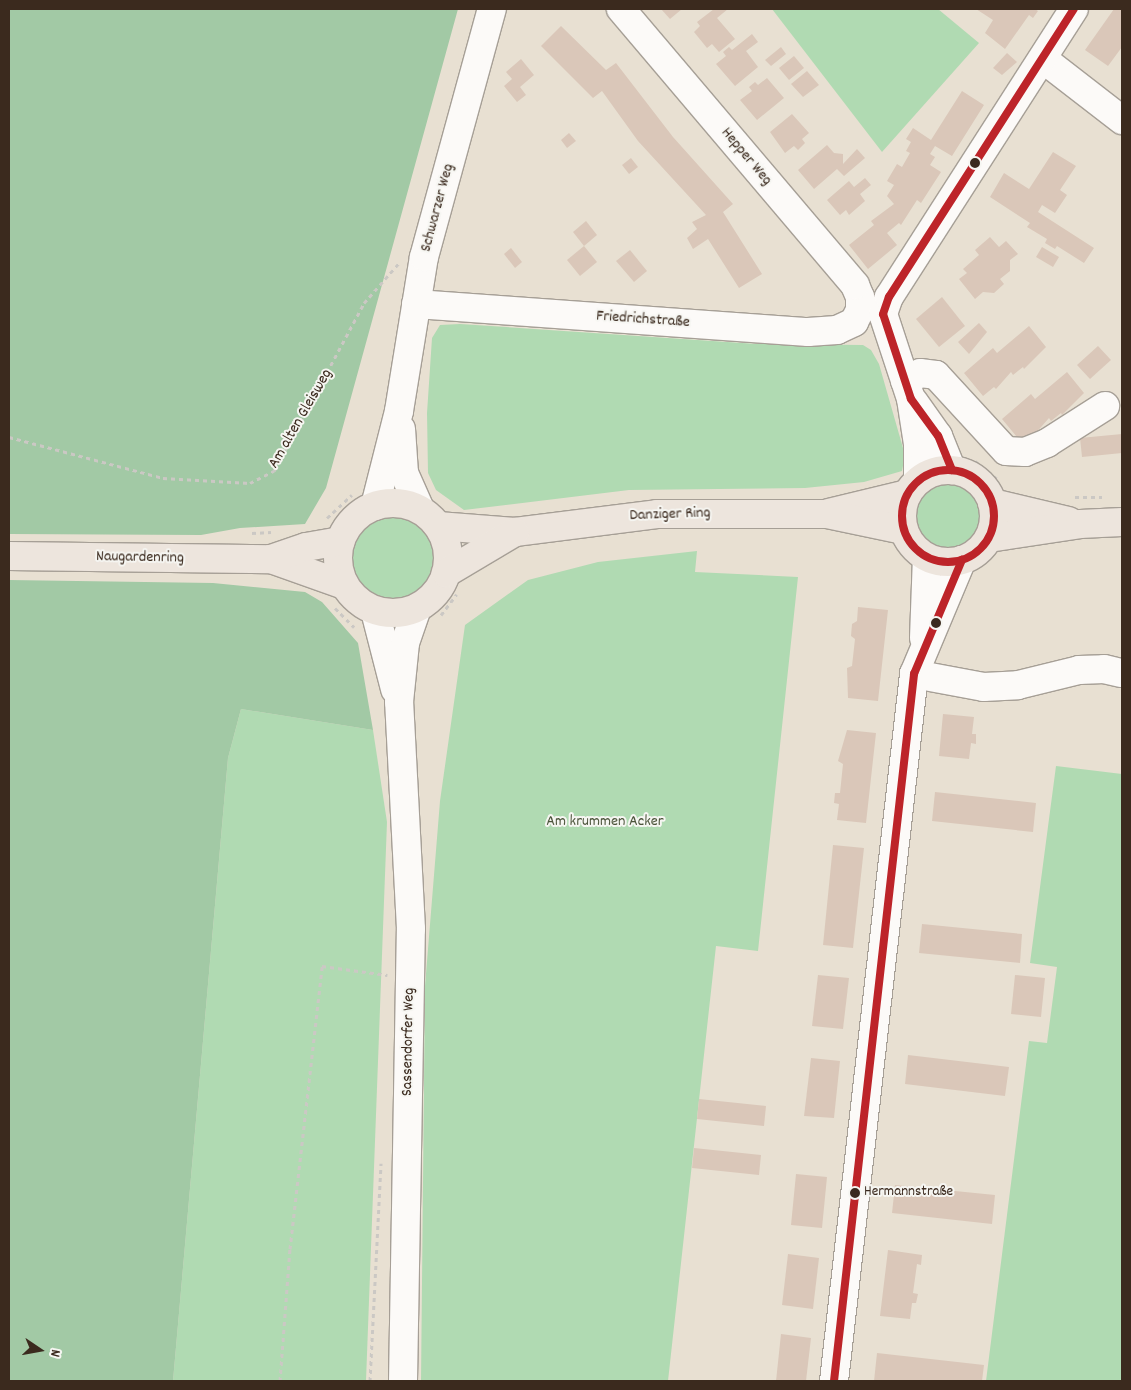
<!DOCTYPE html>
<meta charset="utf-8">
<style>
body{margin:0}
#map{position:relative;width:1131px;height:1390px;overflow:hidden;background:#e8e0d2;font-family:Dekko,sans-serif}
div>[style]{position:absolute}
[style*='--x']{left:calc(var(--x)*1px);top:calc(var(--y)*1px);width:calc(var(--w)*1px);rotate:calc(var(--a)*1deg)}
.green>*{inset:0;background:#b0dab2}
.round{border-radius:50%}
.forest>*{inset:0;background:#a2c9a5}
.building>*{inset:0;background:#dac7b9}
.path>*{height:3px;margin-top:-1.5px;transform-origin:0;background:repeating-linear-gradient(90deg,#cbc8c4 0 4px,transparent 0 8px)}
.roads{filter:drop-shadow(1px 0 #a69f96) drop-shadow(-1px 0 #a69f96) drop-shadow(0 1px #a69f96) drop-shadow(0 -1px #a69f96)}
.minor>*{height:28px;margin:-14px;padding:0 14px;transform-origin:14px;border-radius:14px;background:#fcfaf8}
.major>*{height:28px;margin:-14px;padding:0 14px;transform-origin:14px;border-radius:14px;background:#ede5dd}
.major>.ring{margin:-14px;padding:0;box-sizing:content-box;background:none;border:28px solid #ede5dd;border-radius:50%}
.bus-1>*{height:8px;margin:-4px;padding:0 4px;transform-origin:4px;border-radius:4px;background:#bd2429}
.bus-1>.ring{margin:-4px;padding:0;box-sizing:content-box;background:none;border:8px solid #bd2429;border-radius:50%}
.dots>*{width:14px;height:14px;translate:-50% -50%;box-sizing:border-box;border:2px solid #f6f6f2;border-radius:50%}
span{translate:-50% -50%;white-space:nowrap;text-align:center;line-height:1.15;-webkit-text-stroke:4px #f6f6f2;paint-order:stroke}
.bus-label{font-size:15px;color:#3b2a1e}
.left{translate:0 -50%;text-align:left}
.street-label{font-size:16px;color:#3b2a1e}
.park-label{font-size:16px;color:#4d553c}
.frame{position:absolute;inset:0;border:10px solid #3b2a1e;pointer-events:none}
.north{position:absolute;left:15px;top:1325px;width:50px;height:50px;-webkit-text-stroke:4px #f6f6f2;paint-order:stroke;rotate:102deg;font-size:14px;font-weight:700;line-height:20px;text-align:center;color:#3b2a1e}
.north::after{content:'';display:block;margin:auto;width:18px;height:22px;background:#3b2a1e;clip-path:polygon(50% 0,100% 100%,50% 72%,0 100%)}
</style>
<div id="map">
<div class="green">
<i style="clip-path:polygon(772px 9px,938px 9px,979px 43px,882px 152px)"></i>
<i style="clip-path:polygon(460px 324px,757px 344px,863px 345px,871px 350px,879px 364px,905px 455px,902px 471px,864px 482px,805px 488px,629px 490px,464px 510px,436px 490px,428px 473px,427px 413px,432px 338px,440px 325px)"></i>
<i class="round" style="left:915px;top:483px;width:66px;height:66px"></i>
<i class="round" style="left:347px;top:514px;width:90px;height:90px"></i>
<i style="clip-path:polygon(697px 551px,695px 572px,798px 577px,758px 951px,716px 946px,668px 1381px,421px 1381px,425px 986px,440px 801px,465px 625px,528px 580px,598px 562px)"></i>
<i style="clip-path:polygon(241px 709px,373px 730px,387px 822px,366px 1381px,173px 1381px,228px 758px)"></i>
<i style="clip-path:polygon(1056px 766px,1122px 774px,1122px 1381px,986px 1381px,1029px 1041px,1047px 1043px,1057px 967px,1030px 963px)"></i>
</div>
<div class="forest">
<i style="clip-path:polygon(9px 9px,458px 9px,326px 488px,305px 524px,240px 528px,201px 535px,9px 534px)"></i>
<i style="clip-path:polygon(9px 580px,213px 583px,305px 592px,322px 602px,358px 643px,373px 730px,241px 709px,228px 758px,173px 1381px,9px 1381px)"></i>
</div>
<div class="building">
<i style="clip-path:polygon(661px 9px,682px 9px,670px 19px)"></i>
<i style="clip-path:polygon(714px 9px,728px 9px,717px 18px,735px 39px,719px 52px,712px 44px,707px 48px,694px 32px,700px 26px,697px 22px)"></i>
<i style="clip-path:polygon(976px 9px,1035px 9px,1038px 11px,1033px 18px,1029px 15px,1005px 49px,985px 33px,993px 20px)"></i>
<i style="clip-path:polygon(1114px 9px,1122px 9px,1122px 47px,1108px 66px,1085px 50px)"></i>
<i style="clip-path:polygon(561px 26px,606px 70px,616px 63px,673px 137px,733px 204px,723px 212px,762px 274px,739px 288px,708px 239px,693px 249px,687px 238px,697px 229px,692px 222px,706px 215px,638px 141px,602px 91px,593px 98px,541px 46px)"></i>
<i style="clip-path:polygon(752px 34px,758px 42px,746px 51px,758px 67px,735px 86px,716px 64px,726px 56px,723px 52px,729px 47px,732px 50px)"></i>
<i style="clip-path:polygon(781px 47px,786px 54px,771px 66px,765px 60px)"></i>
<i style="clip-path:polygon(1007px 53px,1017px 62px,1002px 75px,993px 68px)"></i>
<i style="clip-path:polygon(794px 56px,804px 68px,789px 80px,779px 68px)"></i>
<i style="clip-path:polygon(521px 59px,534px 75px,520px 87px,526px 95px,517px 102px,504px 86px,512px 79px,506px 72px)"></i>
<i style="clip-path:polygon(807px 71px,819px 85px,803px 97px,791px 84px)"></i>
<i style="clip-path:polygon(767px 78px,784px 98px,757px 120px,740px 100px,752px 91px,749px 87px,755px 82px,758px 85px)"></i>
<i style="clip-path:polygon(962px 91px,984px 105px,952px 156px,935px 146px,930px 154px,935px 157px,930px 165px,941px 172px,921px 203px,917px 200px,901px 225px,899px 223px,887px 233px,897px 245px,868px 269px,849px 245px,874px 225px,871px 221px,894px 204px,887px 196px,894px 185px,887px 181px,897px 164px,902px 167px,910px 153px,906px 151px,911px 142px,906px 139px,913px 128px,931px 140px)"></i>
<i style="clip-path:polygon(792px 114px,809px 133px,802px 139px,805px 143px,798px 150px,794px 146px,785px 153px,770px 132px)"></i>
<i style="clip-path:polygon(569px 133px,576px 141px,567px 148px,561px 140px)"></i>
<i style="clip-path:polygon(827px 145px,834px 153px,843px 154px,843px 164px,857px 149px,865px 158px,844px 176px,837px 169px,814px 189px,798px 170px)"></i>
<i style="clip-path:polygon(1053px 152px,1076px 166px,1060px 190px,1067px 195px,1055px 213px,1042px 205px,1038px 212px,1094px 248px,1084px 263px,1057px 246px,1055px 249px,1045px 243px,1047px 239px,1027px 227px,1030px 223px,990px 197px,1004px 173px,1029px 189px)"></i>
<i style="clip-path:polygon(631px 158px,638px 167px,629px 174px,622px 165px)"></i>
<i style="clip-path:polygon(865px 178px,871px 185px,860px 194px,865px 201px,849px 215px,846px 210px,840px 215px,827px 200px,849px 181px,854px 187px)"></i>
<i style="clip-path:polygon(586px 221px,597px 235px,584px 246px,573px 232px)"></i>
<i style="clip-path:polygon(990px 237px,999px 247px,1006px 241px,1018px 254px,1010px 260px,1010px 271px,1000px 279px,1004px 284px,994px 293px,983px 292px,975px 299px,959px 279px,967px 273px,963px 269px,979px 255px,975px 250px)"></i>
<i style="clip-path:polygon(584px 246px,597px 262px,580px 276px,567px 260px)"></i>
<i style="clip-path:polygon(1042px 247px,1059px 257px,1053px 267px,1036px 257px)"></i>
<i style="clip-path:polygon(511px 248px,522px 262px,515px 268px,504px 254px)"></i>
<i style="clip-path:polygon(630px 250px,647px 271px,634px 282px,616px 261px)"></i>
<i style="clip-path:polygon(942px 297px,965px 326px,939px 347px,916px 319px)"></i>
<i style="clip-path:polygon(979px 323px,987px 332px,969px 354px,958px 342px)"></i>
<i style="clip-path:polygon(1029px 326px,1046px 347px,1024px 369px,1023px 367px,1013px 375px,1011px 372px,996px 389px,994px 387px,983px 396px,964px 373px,993px 348px,997px 353px)"></i>
<i style="clip-path:polygon(1098px 346px,1111px 360px,1090px 379px,1077px 365px)"></i>
<i style="clip-path:polygon(1067px 372px,1084px 393px,1062px 415px,1061px 413px,1051px 421px,1049px 418px,1034px 435px,1032px 433px,1021px 442px,1002px 419px,1031px 394px,1035px 399px)"></i>
<i style="clip-path:polygon(1122px 434px,1122px 453px,1082px 457px,1080px 438px)"></i>
<i style="clip-path:polygon(858px 607px,888px 610px,878px 701px,848px 698px,847px 668px,852px 666px,855px 639px,851px 636px,852px 624px,857px 621px)"></i>
<i style="clip-path:polygon(943px 714px,974px 717px,972px 734px,976px 734px,976px 744px,971px 743px,969px 759px,939px 756px)"></i>
<i style="clip-path:polygon(847px 730px,876px 733px,866px 823px,837px 820px,839px 804px,834px 803px,835px 793px,840px 793px,843px 764px,838px 761px)"></i>
<i style="clip-path:polygon(935px 792px,1036px 803px,1033px 832px,932px 821px)"></i>
<i style="clip-path:polygon(833px 845px,864px 848px,853px 948px,823px 945px)"></i>
<i style="clip-path:polygon(922px 924px,1022px 934px,1020px 963px,919px 953px)"></i>
<i style="clip-path:polygon(818px 975px,849px 978px,843px 1029px,812px 1026px)"></i>
<i style="clip-path:polygon(1015px 975px,1045px 978px,1041px 1017px,1011px 1014px)"></i>
<i style="clip-path:polygon(908px 1055px,1009px 1067px,1005px 1096px,905px 1084px)"></i>
<i style="clip-path:polygon(811px 1058px,840px 1061px,834px 1118px,804px 1116px)"></i>
<i style="clip-path:polygon(699px 1099px,766px 1106px,764px 1126px,697px 1119px)"></i>
<i style="clip-path:polygon(694px 1148px,761px 1155px,759px 1175px,692px 1168px)"></i>
<i style="clip-path:polygon(796px 1174px,827px 1177px,822px 1228px,791px 1225px)"></i>
<i style="clip-path:polygon(895px 1185px,995px 1195px,992px 1224px,892px 1213px)"></i>
<i style="clip-path:polygon(888px 1250px,922px 1255px,921px 1265px,917px 1264px,913px 1293px,918px 1294px,916px 1303px,912px 1303px,910px 1319px,880px 1316px)"></i>
<i style="clip-path:polygon(788px 1254px,819px 1258px,813px 1309px,782px 1305px)"></i>
<i style="clip-path:polygon(781px 1334px,811px 1338px,806px 1381px,776px 1381px)"></i>
<i style="clip-path:polygon(877px 1353px,984px 1365px,982px 1381px,874px 1381px)"></i>
</div>
<div class="path">
<i style="--x:9;--y:437;--w:159;--a:14.9"></i>
<i style="--x:163;--y:478;--w:87;--a:3.3"></i>
<i style="--x:250;--y:483;--w:27;--a:-27"></i>
<i style="--x:274;--y:471;--w:191;--a:-61.8"></i>
<i style="--x:364;--y:303;--w:53;--a:-48.8"></i>
<i style="--x:975;--y:461;--w:28;--a:39"></i>
<i style="--x:1075;--y:497;--w:27;--a:0"></i>
<i style="--x:327;--y:518;--w:34;--a:-43"></i>
<i style="--x:252;--y:533;--w:19;--a:-3"></i>
<i style="--x:335;--y:608;--w:27;--a:45"></i>
<i style="--x:441;--y:615;--w:26;--a:-53"></i>
<i style="--x:280;--y:1381;--w:132;--a:-85.7"></i>
<i style="--x:290;--y:1249;--w:285;--a:-83.5"></i>
<i style="--x:322;--y:966;--w:66;--a:7.9"></i>
<i style="--x:370;--y:1381;--w:218;--a:-87.1"></i>
</div>
<div class="roads">
<div class="minor">
<i style="--x:1043;--y:59;--w:100;--a:37.7"></i>
<i style="--x:416;--y:304;--w:393;--a:4.1"></i>
<i style="--x:808;--y:332;--w:29;--a:-4"></i>
<i style="--x:837;--y:330;--w:19;--a:-25"></i>
<i style="--x:854;--y:322;--w:13;--a:-63"></i>
<i style="--x:860;--y:310;--w:13;--a:-90"></i>
<i style="--x:860;--y:297;--w:13;--a:-113"></i>
<i style="--x:855;--y:285;--w:362;--a:-130.3"></i>
<i style="--x:905;--y:381;--w:17;--a:-28"></i>
<i style="--x:920;--y:373;--w:16;--a:7"></i>
<i style="--x:936;--y:375;--w:103;--a:47.4"></i>
<i style="--x:1006;--y:451;--w:19;--a:3"></i>
<i style="--x:1025;--y:452;--w:24;--a:-22"></i>
<i style="--x:1047;--y:443;--w:69;--a:-32.5"></i>
<i style="--x:914;--y:402;--w:42;--a:54.8"></i>
<i style="--x:938;--y:436;--w:37;--a:68"></i>
<i style="--x:401;--y:429;--w:44;--a:86.1"></i>
<i style="--x:404;--y:473;--w:39;--a:66"></i>
<i style="--x:918;--y:480;--w:36;--a:-90"></i>
<i style="--x:918;--y:444;--w:46;--a:-98.8"></i>
<i style="--x:911;--y:399;--w:89;--a:-108.2"></i>
<i style="--x:883;--y:314;--w:18;--a:-71"></i>
<i style="--x:889;--y:297;--w:342;--a:-57.3"></i>
<i style="--x:375;--y:506;--w:98;--a:-75.8"></i>
<i style="--x:399;--y:411;--w:156;--a:-80.8"></i>
<i style="--x:424;--y:257;--w:257;--a:-74.7"></i>
<i style="--x:375;--y:611;--w:81;--a:75.6"></i>
<i style="--x:924;--y:638;--w:80;--a:-87.9"></i>
<i style="--x:914;--y:674;--w:71;--a:10.5"></i>
<i style="--x:984;--y:687;--w:34;--a:-3"></i>
<i style="--x:1018;--y:685;--w:63;--a:-13.8"></i>
<i style="--x:1079;--y:670;--w:25;--a:-2"></i>
<i style="--x:1104;--y:669;--w:18;--a:13"></i>
<i style="--x:403;--y:1381;--w:452;--a:-89"></i>
<i style="--x:411;--y:929;--w:227;--a:-93"></i>
<i style="--x:399;--y:702;--w:59;--a:-84.2"></i>
<i style="--x:405;--y:643;--w:37;--a:-71"></i>
<i style="--x:834;--y:1381;--w:712;--a:-83.54"></i>
<i style="--x:914;--y:674;--w:124;--a:-67.2"></i>
</div>
<div class="major">
<i class="ring" style="left:902px;top:470px;width:64px;height:64px"></i>
<i style="--x:992;--y:503;--w:79;--a:13.2"></i>
<i class="ring" style="left:338px;top:503px;width:82px;height:82px"></i>
<i style="--x:828;--y:513;--w:81;--a:-13.5"></i>
<i style="--x:438;--y:526;--w:77;--a:4.5"></i>
<i style="--x:515;--y:532;--w:143;--a:-7.2"></i>
<i style="--x:657;--y:514;--w:170;--a:0"></i>
<i style="--x:827;--y:514;--w:78;--a:11.9"></i>
<i style="--x:989;--y:538;--w:92;--a:-8.7"></i>
<i style="--x:1080;--y:524;--w:42;--a:-2.7"></i>
<i style="--x:9;--y:556;--w:262;--a:0.7"></i>
<i style="--x:271;--y:559;--w:77;--a:19.6"></i>
<i style="--x:271;--y:559;--w:37;--a:-19"></i>
<i style="--x:306;--y:547;--w:35;--a:-10"></i>
<i style="--x:446;--y:573;--w:80;--a:-30.7"></i>
</div>
</div>
<div class="bus-1">
<i style="--x:952;--y:470;--w:37;--a:-112"></i>
<i style="--x:938;--y:436;--w:46;--a:-126.1"></i>
<i style="--x:911;--y:399;--w:89;--a:-108.2"></i>
<i style="--x:883;--y:314;--w:18;--a:-71"></i>
<i style="--x:889;--y:297;--w:342;--a:-57.3"></i>
<i class="ring" style="left:902px;top:470px;width:84px;height:84px"></i>
<i style="--x:834;--y:1381;--w:712;--a:-83.54"></i>
<i style="--x:914;--y:674;--w:124;--a:-67.2"></i>
</div>
<div class="dots">
<i style="left:975px;top:163px;background:#3b2a1e"></i>
<i style="left:936px;top:623px;background:#3b2a1e"></i>
<i style="left:855px;top:1193px;background:#3b2a1e"></i>
</div>
<div class="bus-label">
<span class="left" style="left:864px;top:1193px">Hermannstraße</span>
</div>
<div class="street-label">
<span style="left:746px;top:157px;rotate:50deg">Hepper Weg</span>
<span style="left:438px;top:208px;rotate:-75deg">Schwarzer Weg</span>
<span style="left:643px;top:320px;rotate:4deg">Friedrichstraße</span>
<span style="left:301px;top:419px;rotate:-60deg">Am alten Gleisweg</span>
<span style="left:670px;top:515px;rotate:-2deg">Danziger Ring</span>
<span style="left:140px;top:558px;rotate:1deg">Naugardenring</span>
<span style="left:409px;top:1042px;rotate:-89deg">Sassendorfer Weg</span>
</div>
<div class="park-label">
<span style="left:605px;top:822px">Am krummen Acker</span>
</div>
<div class="frame"></div>
<div class="north">N</div>
</div>
